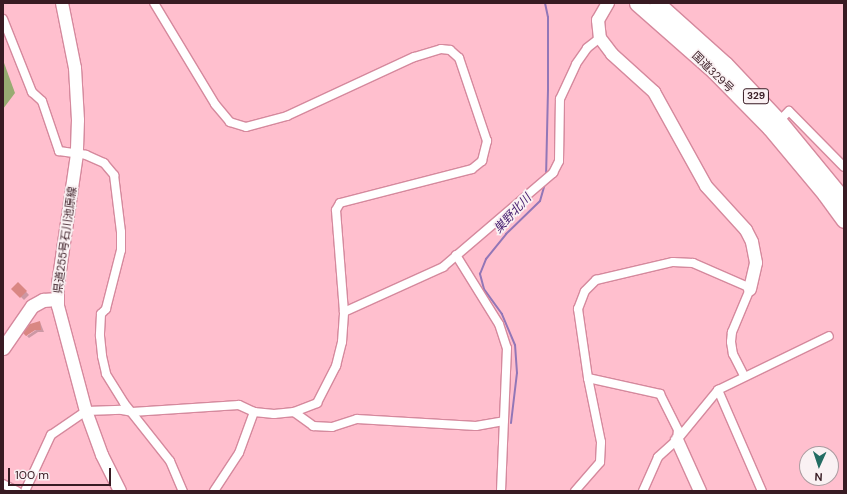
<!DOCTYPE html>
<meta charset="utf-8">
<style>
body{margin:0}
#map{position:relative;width:847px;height:494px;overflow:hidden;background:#ffbfce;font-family:"DM Sans","Noto Sans JP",sans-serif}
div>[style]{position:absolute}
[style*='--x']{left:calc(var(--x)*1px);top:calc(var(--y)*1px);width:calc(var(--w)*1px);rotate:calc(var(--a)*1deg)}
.green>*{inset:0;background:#98ab72}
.shadow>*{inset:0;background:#0003}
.stream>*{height:2px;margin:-1px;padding:0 1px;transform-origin:1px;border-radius:1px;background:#9276b7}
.building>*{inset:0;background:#d98783}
.roads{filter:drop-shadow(1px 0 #d5899d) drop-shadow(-1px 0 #d5899d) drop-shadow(0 1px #d5899d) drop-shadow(0 -1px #d5899d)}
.street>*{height:8px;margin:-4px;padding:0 4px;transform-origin:4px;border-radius:4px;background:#fff}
.secondary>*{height:12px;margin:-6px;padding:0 6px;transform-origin:6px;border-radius:6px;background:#fff}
.primary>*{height:13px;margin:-6.5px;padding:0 6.5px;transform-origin:6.5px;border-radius:6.5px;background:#fff}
.highway>*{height:15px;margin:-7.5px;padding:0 7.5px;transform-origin:7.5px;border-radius:7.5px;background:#fff}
span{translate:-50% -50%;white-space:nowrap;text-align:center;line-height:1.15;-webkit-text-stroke:3.5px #faf1f3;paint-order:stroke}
.shield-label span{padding:1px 3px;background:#faf1f3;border:1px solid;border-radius:3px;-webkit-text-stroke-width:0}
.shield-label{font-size:10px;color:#381b23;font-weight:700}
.street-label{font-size:11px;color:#381b23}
.water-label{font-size:12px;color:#492171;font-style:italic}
.frame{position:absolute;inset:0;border:4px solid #381b23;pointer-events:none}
.north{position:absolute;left:799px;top:446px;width:40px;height:40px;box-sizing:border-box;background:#faf1f3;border:1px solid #ac9ba0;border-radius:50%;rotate:183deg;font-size:11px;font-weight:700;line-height:16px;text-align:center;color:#381b23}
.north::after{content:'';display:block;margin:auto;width:14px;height:18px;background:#246c63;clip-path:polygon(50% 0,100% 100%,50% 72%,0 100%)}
.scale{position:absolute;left:8px;top:468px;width:103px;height:18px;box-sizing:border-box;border:2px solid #381b23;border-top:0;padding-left:5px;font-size:12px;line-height:14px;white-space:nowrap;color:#381b23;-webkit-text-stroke:3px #faf1f3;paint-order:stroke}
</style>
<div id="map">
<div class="green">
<i style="clip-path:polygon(3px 60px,15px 93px,3px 109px)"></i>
</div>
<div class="shadow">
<i style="clip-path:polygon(18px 283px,29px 295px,24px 300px,13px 289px)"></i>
<i style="clip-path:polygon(evenodd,40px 322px,44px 332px,38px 332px,29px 338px,24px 333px,40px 322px,39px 328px,27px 336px,27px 334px,39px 328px)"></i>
</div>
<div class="stream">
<i style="--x:545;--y:3;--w:14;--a:78"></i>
<i style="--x:548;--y:17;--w:73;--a:90"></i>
<i style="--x:548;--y:90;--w:86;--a:91.3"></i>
<i style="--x:511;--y:423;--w:50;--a:-83.2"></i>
<i style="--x:517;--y:373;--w:28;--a:-94"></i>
<i style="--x:515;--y:345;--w:34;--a:-113"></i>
<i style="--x:502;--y:314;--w:31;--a:-126"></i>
<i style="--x:484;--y:289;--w:16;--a:-105"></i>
<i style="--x:480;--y:274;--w:16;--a:-68"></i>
<i style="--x:486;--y:259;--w:32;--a:-51"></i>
<i style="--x:506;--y:234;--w:47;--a:-44.1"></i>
<i style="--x:540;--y:201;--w:19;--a:-74"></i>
</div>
<div class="building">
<i style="clip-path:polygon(18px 282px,27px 291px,20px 298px,11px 289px)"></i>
<i style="clip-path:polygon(40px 321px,41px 330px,35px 330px,26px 336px,23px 333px,30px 324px)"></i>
</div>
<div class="roads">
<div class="street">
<i style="--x:3;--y:19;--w:79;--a:68.3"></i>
<i style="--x:32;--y:92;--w:13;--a:42"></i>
<i style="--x:42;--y:101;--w:53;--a:71.2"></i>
<i style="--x:59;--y:151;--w:27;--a:8"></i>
<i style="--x:86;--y:155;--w:20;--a:24"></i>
<i style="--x:104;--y:163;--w:16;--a:50"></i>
<i style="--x:114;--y:175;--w:57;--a:83"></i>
<i style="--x:121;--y:232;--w:18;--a:90"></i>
<i style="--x:121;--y:250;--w:61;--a:104.3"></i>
<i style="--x:106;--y:309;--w:7;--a:135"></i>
<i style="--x:101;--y:314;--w:22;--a:93"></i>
<i style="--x:100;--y:336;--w:20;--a:84"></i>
<i style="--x:102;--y:356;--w:18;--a:77"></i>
<i style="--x:106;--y:374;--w:34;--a:58"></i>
<i style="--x:124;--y:403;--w:74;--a:51.6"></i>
<i style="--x:170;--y:461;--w:33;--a:67"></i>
<i style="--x:779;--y:121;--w:14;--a:-45"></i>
<i style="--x:789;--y:111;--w:78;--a:45.5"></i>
<i style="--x:456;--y:255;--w:81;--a:58.1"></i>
<i style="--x:499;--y:324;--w:25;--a:72"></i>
<i style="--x:507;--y:348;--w:143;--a:92.4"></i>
<i style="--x:344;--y:312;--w:109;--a:-24.4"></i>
<i style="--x:443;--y:267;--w:145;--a:-40.5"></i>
<i style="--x:553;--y:173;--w:13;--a:-63"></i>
<i style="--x:559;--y:161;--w:62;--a:-89.1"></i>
<i style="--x:560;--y:99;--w:38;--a:-65"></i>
<i style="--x:576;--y:64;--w:19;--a:-55"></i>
<i style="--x:587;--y:48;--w:16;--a:-38"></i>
<i style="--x:588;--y:378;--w:74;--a:12.5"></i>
<i style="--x:660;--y:394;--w:40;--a:63.4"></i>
<i style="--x:678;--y:430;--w:10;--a:96"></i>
<i style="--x:718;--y:390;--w:110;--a:66.5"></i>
<i style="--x:294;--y:412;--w:24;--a:36"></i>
<i style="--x:313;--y:426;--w:19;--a:3"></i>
<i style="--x:332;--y:427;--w:26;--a:-18"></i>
<i style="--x:357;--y:419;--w:119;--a:3.4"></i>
<i style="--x:476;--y:426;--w:28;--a:-10"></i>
<i style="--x:3;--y:484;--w:16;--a:27"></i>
<i style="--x:25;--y:491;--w:62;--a:-65.1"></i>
<i style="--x:51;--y:435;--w:42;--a:-34.4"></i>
<i style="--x:86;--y:411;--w:36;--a:-2"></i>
<i style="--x:122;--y:410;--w:10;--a:11"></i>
<i style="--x:132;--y:412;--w:107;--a:-3.7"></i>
<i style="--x:239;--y:405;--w:17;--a:25"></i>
<i style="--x:254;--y:412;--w:20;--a:6"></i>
<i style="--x:274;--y:414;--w:20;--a:-6"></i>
<i style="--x:294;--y:412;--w:25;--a:-21"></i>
<i style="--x:317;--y:403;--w:42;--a:-62.8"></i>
<i style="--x:336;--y:366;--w:25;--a:-76"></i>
<i style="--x:342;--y:342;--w:30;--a:-86"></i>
<i style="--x:344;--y:312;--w:102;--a:-94.5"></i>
<i style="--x:336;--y:210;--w:8;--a:-60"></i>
<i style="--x:340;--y:203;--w:136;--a:-14.4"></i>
<i style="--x:472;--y:169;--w:13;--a:-39"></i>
<i style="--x:482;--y:161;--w:21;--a:-76"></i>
<i style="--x:487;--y:141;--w:88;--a:-108.6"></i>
<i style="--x:459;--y:58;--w:12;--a:-138"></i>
<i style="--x:450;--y:50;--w:9;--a:-174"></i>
<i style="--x:441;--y:49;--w:28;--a:163"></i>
<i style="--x:414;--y:57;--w:140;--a:155.1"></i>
<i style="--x:287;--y:116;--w:42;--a:165"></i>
<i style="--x:246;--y:127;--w:17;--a:-163"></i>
<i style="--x:230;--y:122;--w:23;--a:-130"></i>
<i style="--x:215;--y:104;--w:118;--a:-121.1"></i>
<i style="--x:214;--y:491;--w:45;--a:-56.7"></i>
<i style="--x:239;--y:453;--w:44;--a:-69.9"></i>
<i style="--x:575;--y:491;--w:38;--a:-49"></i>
<i style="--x:600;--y:462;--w:20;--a:-87"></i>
<i style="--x:601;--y:442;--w:65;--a:-101.5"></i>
<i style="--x:588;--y:378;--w:70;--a:-98.2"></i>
<i style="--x:578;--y:309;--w:19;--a:-69"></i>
<i style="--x:585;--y:291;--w:16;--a:-45"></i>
<i style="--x:596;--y:280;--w:79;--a:-13.2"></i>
<i style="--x:673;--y:262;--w:20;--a:3"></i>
<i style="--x:693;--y:263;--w:58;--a:23.5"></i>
<i style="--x:746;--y:286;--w:5;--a:37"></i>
<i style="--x:750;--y:289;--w:47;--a:112.7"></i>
<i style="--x:732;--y:332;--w:10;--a:96"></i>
<i style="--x:731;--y:342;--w:12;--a:81"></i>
<i style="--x:733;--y:354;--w:25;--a:63"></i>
<i style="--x:643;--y:491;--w:37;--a:-66"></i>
<i style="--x:658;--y:457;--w:25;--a:-42"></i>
<i style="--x:677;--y:440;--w:65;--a:-50.6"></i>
<i style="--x:718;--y:390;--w:123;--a:-25.9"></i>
</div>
<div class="secondary">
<i style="--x:62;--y:3;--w:66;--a:78.7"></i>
<i style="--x:75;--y:68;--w:52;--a:86.7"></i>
<i style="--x:78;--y:120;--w:34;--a:92"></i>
<i style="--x:77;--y:154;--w:132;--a:98.3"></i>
<i style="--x:58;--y:285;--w:21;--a:90"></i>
<i style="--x:58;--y:306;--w:109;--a:75.1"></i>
<i style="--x:86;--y:411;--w:47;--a:70"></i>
<i style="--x:102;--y:455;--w:40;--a:63.4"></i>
<i style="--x:608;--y:3;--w:20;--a:120"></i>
<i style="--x:598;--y:20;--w:18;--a:84"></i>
<i style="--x:600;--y:38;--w:20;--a:53"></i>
<i style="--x:612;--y:54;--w:57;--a:42.1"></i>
<i style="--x:654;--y:92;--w:107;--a:61"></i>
<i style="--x:706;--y:186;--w:59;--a:47.7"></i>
<i style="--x:746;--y:230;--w:13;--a:63"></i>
<i style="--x:752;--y:242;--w:21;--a:79"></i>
<i style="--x:756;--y:263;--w:27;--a:103"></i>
<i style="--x:677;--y:440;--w:56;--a:65.7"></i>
</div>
<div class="primary">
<i style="--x:3;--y:348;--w:51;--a:-55.4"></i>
<i style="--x:32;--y:306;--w:13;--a:-29"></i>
<i style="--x:43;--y:300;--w:14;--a:-4"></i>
</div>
<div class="highway">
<i style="--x:637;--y:3;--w:103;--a:41.4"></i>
<i style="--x:714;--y:71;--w:80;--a:45.5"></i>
<i style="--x:770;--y:128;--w:86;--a:50.2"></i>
<i style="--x:825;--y:194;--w:32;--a:54"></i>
<i style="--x:657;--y:3;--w:91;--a:41.9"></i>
<i style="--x:725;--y:64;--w:79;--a:46.5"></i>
<i style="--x:779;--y:121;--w:102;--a:50.6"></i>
</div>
</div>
<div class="shield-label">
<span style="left:756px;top:96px">329</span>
</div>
<div class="street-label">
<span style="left:713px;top:72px;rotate:44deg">国道329号</span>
<span style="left:65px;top:240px;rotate:-82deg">県道255号石川池原線</span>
</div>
<div class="water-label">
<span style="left:513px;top:214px;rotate:-47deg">巣野北川</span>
</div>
<div class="frame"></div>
<div class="north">N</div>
<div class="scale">100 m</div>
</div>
